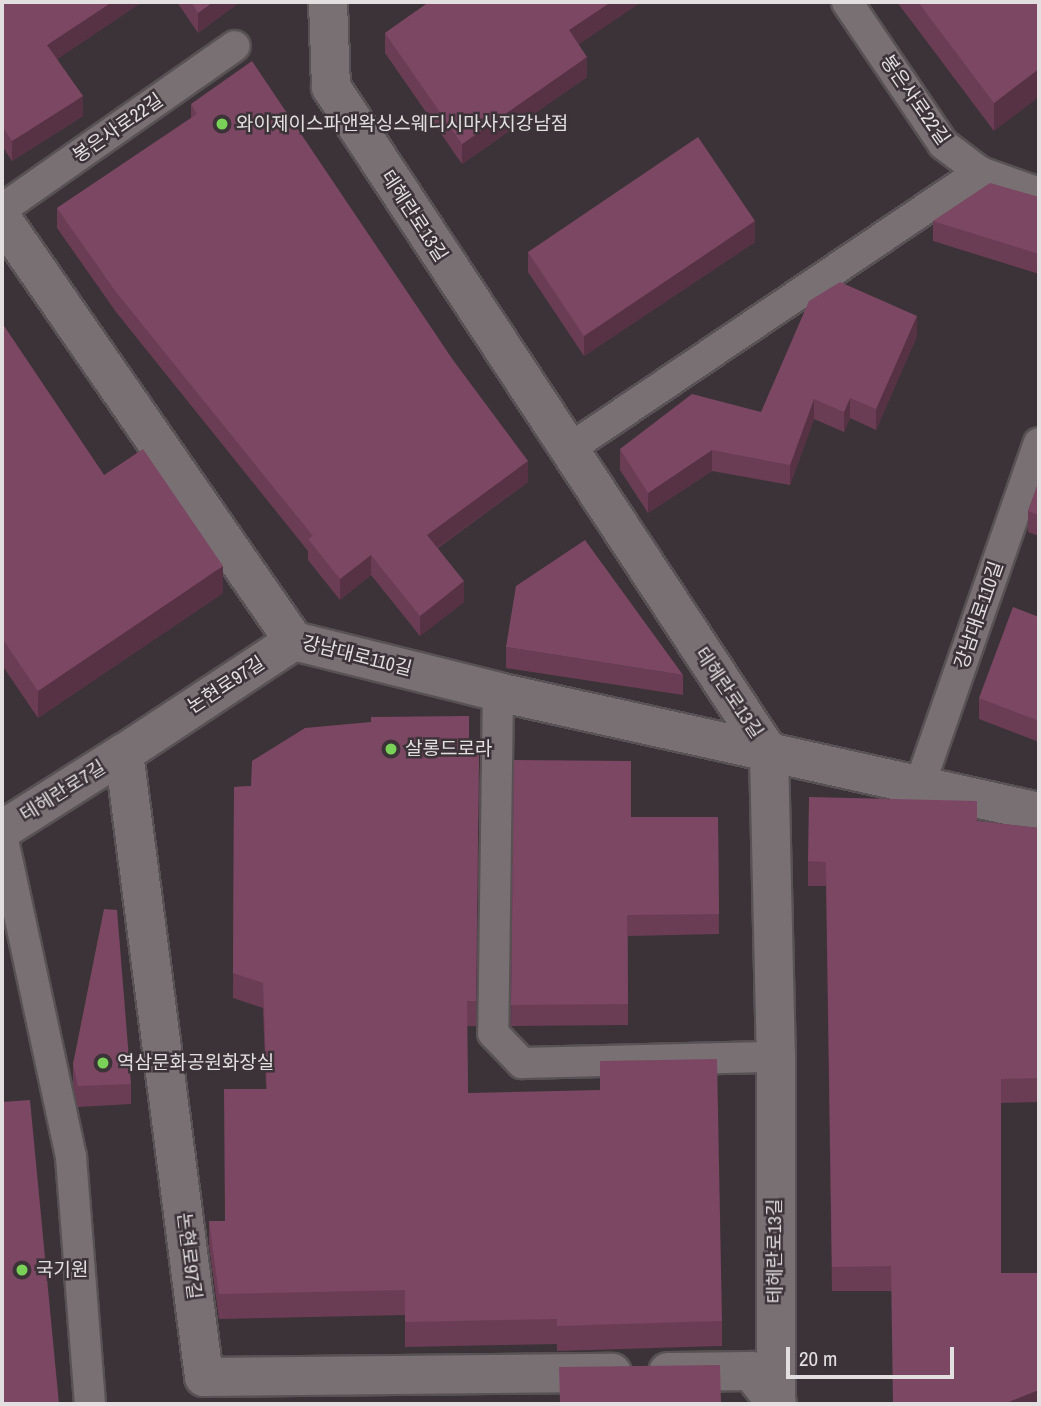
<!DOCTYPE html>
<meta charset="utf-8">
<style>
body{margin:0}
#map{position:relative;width:1041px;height:1406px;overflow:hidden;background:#3b3337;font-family:"Archivo Narrow","Noto Sans KR",sans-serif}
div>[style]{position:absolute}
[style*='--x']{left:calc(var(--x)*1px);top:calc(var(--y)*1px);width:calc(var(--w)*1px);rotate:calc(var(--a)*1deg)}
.roads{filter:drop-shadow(2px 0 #585254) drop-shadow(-2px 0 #585254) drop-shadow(0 2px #585254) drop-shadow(0 -2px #585254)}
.lane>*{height:30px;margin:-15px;padding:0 15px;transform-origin:15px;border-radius:15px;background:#797074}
.street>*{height:38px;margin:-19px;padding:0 19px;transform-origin:19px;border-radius:19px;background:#797074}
.wall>*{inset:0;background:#6b3d55}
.shaded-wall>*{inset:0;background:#573245}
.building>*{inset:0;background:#7c4763}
.dots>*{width:19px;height:19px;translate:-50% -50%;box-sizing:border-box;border:4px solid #3b3337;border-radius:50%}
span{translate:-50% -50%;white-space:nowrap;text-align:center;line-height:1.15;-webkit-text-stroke:5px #3b3337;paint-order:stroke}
.street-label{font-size:19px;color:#e3dee0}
.poi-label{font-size:19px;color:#e3dee0}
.left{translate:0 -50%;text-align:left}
.frame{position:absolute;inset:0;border:4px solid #e3dee0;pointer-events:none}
.scale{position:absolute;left:786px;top:1347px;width:168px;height:32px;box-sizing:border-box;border:4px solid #e3dee0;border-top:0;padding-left:9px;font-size:21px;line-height:24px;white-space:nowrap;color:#e3dee0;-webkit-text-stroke:5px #3b3337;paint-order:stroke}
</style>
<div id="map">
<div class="roads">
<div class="lane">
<i style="--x:847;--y:2;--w:171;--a:55.9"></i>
<i style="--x:943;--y:144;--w:46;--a:37.1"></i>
<i style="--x:980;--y:172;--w:63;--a:19.6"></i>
<i style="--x:2;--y:209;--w:284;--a:-35"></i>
<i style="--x:566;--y:451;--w:499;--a:-34"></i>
<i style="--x:498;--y:692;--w:341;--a:90.8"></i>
<i style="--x:493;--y:1033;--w:42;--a:46"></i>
<i style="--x:522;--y:1063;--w:254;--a:-1.4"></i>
<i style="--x:919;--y:787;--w:364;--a:-70.8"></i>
<i style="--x:2;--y:835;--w:329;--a:77.9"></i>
<i style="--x:71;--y:1157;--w:248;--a:85.6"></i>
</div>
<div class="street">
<i style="--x:328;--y:2;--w:85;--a:88"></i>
<i style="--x:331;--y:87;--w:797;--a:56.67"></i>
<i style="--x:769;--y:753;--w:304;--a:88.7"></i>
<i style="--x:776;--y:1057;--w:347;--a:90"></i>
<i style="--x:2;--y:219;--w:513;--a:55.32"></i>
<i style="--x:294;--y:641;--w:210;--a:14"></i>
<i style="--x:498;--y:692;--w:554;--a:12.51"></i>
<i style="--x:294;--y:641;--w:204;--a:146.6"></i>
<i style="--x:124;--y:753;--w:629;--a:82.69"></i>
<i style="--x:204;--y:1377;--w:408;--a:-0.6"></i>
<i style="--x:2;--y:830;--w:144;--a:-32.3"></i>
<i style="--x:668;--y:1372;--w:83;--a:-0.7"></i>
<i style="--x:751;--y:1371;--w:42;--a:51.8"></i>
</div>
</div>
<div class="wall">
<i style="clip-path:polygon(2px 2px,142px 2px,57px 59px,83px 116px,12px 161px,2px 146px)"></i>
<i style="clip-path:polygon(177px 2px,240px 2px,198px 33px)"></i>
<i style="clip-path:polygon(429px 2px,641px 2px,579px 44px,587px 77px,462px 164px,385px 53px,385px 33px)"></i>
<i style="clip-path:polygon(897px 2px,1039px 2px,994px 131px)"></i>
<i style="clip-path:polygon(191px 104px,528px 482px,438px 548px,464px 602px,420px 636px,371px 575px,340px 600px,308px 560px,308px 551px,116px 312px,57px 228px,57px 208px,191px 118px)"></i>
<i style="clip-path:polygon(1039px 197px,1039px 274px,933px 241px,933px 221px)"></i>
<i style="clip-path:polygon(755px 242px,584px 356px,528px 272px,528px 252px)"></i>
<i style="clip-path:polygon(2px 323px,104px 475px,223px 593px,38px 718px,2px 665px)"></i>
<i style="clip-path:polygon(917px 336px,876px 430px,850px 418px,844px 432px,814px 419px,790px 485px,712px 471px,648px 513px,620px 470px,620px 449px,761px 412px)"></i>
<i style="clip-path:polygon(1039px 481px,1039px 536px,1028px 532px,1028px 511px)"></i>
<i style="clip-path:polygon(1039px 617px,1039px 742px,979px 719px,979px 698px)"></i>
<i style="clip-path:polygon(506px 647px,683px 675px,683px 695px,506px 668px)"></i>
<i style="clip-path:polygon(469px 755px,479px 755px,476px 1026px,467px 1026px,468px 1093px,722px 1321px,722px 1346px,557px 1351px,557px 1344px,405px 1347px,405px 1315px,219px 1319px,209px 1246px,209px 1221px,225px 1221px,266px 1089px,263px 1008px,233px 998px,234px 787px,251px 786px)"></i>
<i style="clip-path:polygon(514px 760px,631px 817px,718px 817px,719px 934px,628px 936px,628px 1025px,511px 1026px)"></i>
<i style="clip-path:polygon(977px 821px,1039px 828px,1039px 1102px,1001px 1103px,1001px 1273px,891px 1291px,832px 1291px,826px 886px,808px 886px,808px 861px)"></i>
<i style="clip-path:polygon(73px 1064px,131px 1084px,131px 1104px,78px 1107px,73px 1084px)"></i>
</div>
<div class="shaded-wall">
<i style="clip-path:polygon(112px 2px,142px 2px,47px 66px,47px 45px)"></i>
<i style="clip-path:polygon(213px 2px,240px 2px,198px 33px,198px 13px)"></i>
<i style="clip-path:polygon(611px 2px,641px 2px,569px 51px,569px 30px)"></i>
<i style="clip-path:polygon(587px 57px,587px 77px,462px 164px,462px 144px)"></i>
<i style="clip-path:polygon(1039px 69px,1039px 97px,994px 131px,994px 103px)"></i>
<i style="clip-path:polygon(83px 96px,83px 116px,12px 161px,12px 141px)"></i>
<i style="clip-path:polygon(755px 221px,755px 242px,584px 356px,584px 336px)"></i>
<i style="clip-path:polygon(917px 316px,917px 336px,876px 430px,876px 409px)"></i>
<i style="clip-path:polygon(850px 398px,850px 418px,844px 432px,844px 412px)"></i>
<i style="clip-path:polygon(814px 399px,814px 419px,790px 485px,790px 465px)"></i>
<i style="clip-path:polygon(712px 450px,712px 471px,648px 513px,648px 493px)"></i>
<i style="clip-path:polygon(528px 461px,528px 482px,427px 555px,427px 535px)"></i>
<i style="clip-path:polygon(371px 555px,371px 575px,340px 600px,340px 579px)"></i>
<i style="clip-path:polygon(223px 566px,223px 593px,38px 718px,38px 691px)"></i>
<i style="clip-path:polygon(464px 581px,464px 602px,420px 636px,420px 616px)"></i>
<i style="clip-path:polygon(1039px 1390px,1039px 1404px,1004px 1404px)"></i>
</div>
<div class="building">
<i style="clip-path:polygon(2px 2px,112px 2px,47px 45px,83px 96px,12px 141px,2px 126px)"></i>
<i style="clip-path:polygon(191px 2px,213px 2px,198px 13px)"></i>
<i style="clip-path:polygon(429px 2px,611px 2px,569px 30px,587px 57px,462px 144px,385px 33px)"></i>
<i style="clip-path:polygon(918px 2px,1039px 2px,1039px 69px,994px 103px)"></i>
<i style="clip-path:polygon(252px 61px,453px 360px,528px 461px,427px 535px,464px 581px,420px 616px,371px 555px,340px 579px,308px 539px,313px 536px,116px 292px,57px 208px,197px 114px,191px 104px)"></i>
<i style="clip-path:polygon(698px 137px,755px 221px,584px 336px,528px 252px)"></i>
<i style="clip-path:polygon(990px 183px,1039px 197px,1039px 254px,933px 221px)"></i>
<i style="clip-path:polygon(840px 282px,917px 316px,876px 409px,850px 398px,844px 412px,814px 399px,790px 465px,712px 450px,648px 493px,620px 449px,692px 394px,761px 412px,809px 301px)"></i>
<i style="clip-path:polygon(2px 323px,104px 475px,143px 449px,223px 566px,38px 691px,2px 638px)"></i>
<i style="clip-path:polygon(1039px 481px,1039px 515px,1028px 511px)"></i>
<i style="clip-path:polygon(585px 540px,683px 675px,506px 647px,516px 586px)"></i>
<i style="clip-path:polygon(1013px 607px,1039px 617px,1039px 721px,979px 698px)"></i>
<i style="clip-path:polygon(469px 716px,469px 755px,479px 755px,476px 1001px,467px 1001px,468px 1093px,600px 1090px,600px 1061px,717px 1059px,722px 1321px,557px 1326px,557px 1319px,405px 1322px,405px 1290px,219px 1294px,209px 1221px,225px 1221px,224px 1089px,267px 1089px,263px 983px,233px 973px,234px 787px,251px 786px,252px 761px,305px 728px,371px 722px,371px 717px)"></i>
<i style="clip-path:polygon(514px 760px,631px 761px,631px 817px,718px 817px,719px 914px,627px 915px,628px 1004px,511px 1005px)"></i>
<i style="clip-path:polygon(809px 797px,977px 801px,977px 821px,1039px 828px,1039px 1078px,1001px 1079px,1001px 1273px,1039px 1273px,1039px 1390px,1004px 1404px,893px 1404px,891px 1266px,832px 1267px,826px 862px,808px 861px)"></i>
<i style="clip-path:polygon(104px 909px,117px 910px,131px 1084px,78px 1086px,73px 1064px)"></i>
<i style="clip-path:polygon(30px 1100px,59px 1404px,2px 1404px,2px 1102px)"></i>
<i style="clip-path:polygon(720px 1365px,721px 1404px,551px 1404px,560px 1404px,559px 1367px)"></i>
</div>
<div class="dots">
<i style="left:222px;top:124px;background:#7ad157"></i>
<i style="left:391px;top:749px;background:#7ad157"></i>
<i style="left:103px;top:1063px;background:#7ad157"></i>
<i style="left:22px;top:1270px;background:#7ad157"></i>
</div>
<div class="street-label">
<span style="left:915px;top:100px;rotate:55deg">봉은사로22길</span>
<span style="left:118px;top:128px;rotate:-35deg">봉은사로22길</span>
<span style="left:414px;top:216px;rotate:57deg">테헤란로13길</span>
<span style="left:979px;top:615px;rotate:-71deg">강남대로110길</span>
<span style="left:357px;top:656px;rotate:14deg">강남대로110길</span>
<span style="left:226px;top:685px;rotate:-33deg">논현로97길</span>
<span style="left:729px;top:693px;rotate:56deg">테헤란로13길</span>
<span style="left:63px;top:791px;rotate:-32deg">테헤란로7길</span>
<span style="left:775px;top:1251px;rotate:-90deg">테헤란로13길</span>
<span style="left:189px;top:1256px;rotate:83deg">논현로97길</span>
</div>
<div class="poi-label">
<span class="left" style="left:236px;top:124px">와이제이스파앤왁싱스웨디시마사지강남점</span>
<span class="left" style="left:405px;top:749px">살롱드로라</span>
<span class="left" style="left:117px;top:1063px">역삼문화공원화장실</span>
<span class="left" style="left:36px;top:1270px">국기원</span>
</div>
<div class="frame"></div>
<div class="scale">20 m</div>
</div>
